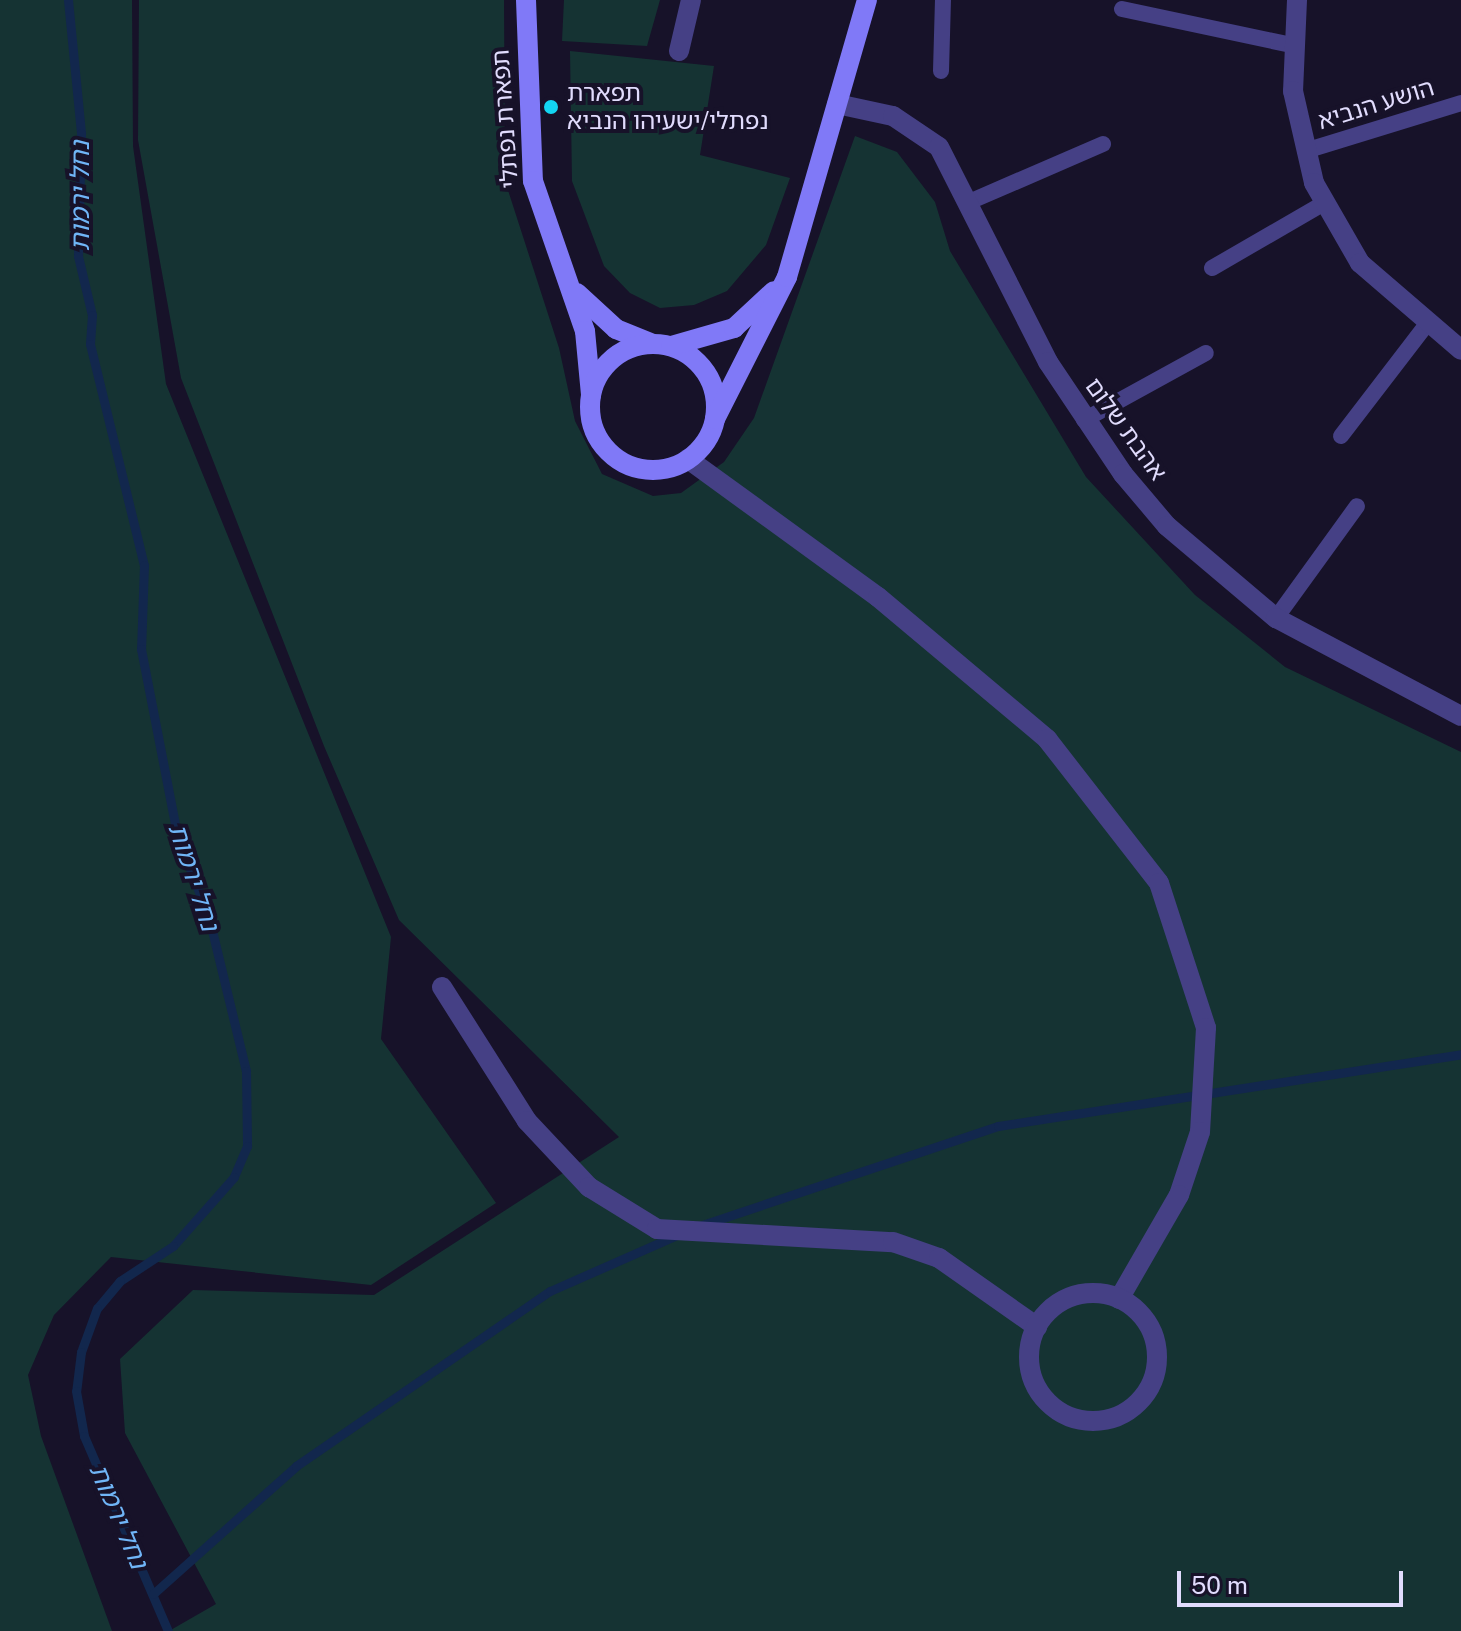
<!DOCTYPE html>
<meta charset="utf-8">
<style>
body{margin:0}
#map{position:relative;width:1461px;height:1631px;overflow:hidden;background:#171229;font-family:"Public Sans","Noto Sans Hebrew",sans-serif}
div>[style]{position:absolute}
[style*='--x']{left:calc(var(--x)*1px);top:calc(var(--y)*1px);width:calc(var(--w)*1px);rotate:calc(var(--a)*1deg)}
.green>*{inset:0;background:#153333}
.stream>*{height:9px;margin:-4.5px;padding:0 4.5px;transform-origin:4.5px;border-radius:4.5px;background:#12274d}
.lane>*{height:16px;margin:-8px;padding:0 8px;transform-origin:8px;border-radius:8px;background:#454085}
.street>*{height:20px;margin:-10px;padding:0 10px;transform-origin:10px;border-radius:10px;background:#454085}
.street>.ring{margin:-10px;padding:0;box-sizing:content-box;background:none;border:20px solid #454085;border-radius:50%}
.secondary>*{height:20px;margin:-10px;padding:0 10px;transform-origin:10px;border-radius:10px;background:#8079f7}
.secondary>.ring{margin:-10px;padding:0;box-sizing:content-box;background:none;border:20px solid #8079f7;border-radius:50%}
.dots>*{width:22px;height:22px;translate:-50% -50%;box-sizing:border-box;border:4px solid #171229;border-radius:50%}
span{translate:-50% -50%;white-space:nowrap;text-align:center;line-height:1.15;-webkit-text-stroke:8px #171229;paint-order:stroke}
.poi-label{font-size:24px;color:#e1dcfd}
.left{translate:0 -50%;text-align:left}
.street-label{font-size:24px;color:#e1dcfd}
.water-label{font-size:26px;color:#70b5f7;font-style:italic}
.scale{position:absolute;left:1177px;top:1571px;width:226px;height:36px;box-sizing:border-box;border:4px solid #e1dcfd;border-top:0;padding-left:10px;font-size:24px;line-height:28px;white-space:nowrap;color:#e1dcfd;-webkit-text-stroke:6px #171229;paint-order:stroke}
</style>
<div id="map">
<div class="green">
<i style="clip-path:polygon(0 0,132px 0,133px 146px,166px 384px,391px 937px,381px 1039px,496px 1203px,371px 1285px,111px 1257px,54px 1315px,28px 1375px,41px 1436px,112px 1631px,0 1631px)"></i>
<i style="clip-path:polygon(139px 0,504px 0,505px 181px,559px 348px,575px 421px,602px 474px,653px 496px,681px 493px,724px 462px,754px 418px,855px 136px,897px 152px,935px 202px,950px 251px,1086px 477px,1195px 595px,1285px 667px,1461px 752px,1461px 1631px,169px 1631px,216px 1604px,125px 1433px,120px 1359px,193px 1290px,374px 1295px,619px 1137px,399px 920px,324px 746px,181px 378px,138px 140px)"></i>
<i style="clip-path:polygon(564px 0,660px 0,647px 46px,562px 41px)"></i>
<i style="clip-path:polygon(570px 51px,714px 66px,700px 155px,790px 178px,766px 245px,727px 291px,694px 305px,660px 308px,630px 293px,604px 266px,572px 181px)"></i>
</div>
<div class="stream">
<i style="--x:68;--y:0;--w:134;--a:84.4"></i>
<i style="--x:81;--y:133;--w:123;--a:91.4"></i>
<i style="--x:78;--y:256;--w:61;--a:76.7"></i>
<i style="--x:92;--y:315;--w:29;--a:94"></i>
<i style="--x:90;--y:344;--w:228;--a:76.3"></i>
<i style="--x:144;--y:565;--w:84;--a:92"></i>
<i style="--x:141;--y:649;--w:189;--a:79"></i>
<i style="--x:177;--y:835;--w:89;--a:68.9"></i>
<i style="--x:209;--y:918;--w:157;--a:76.4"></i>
<i style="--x:246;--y:1071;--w:75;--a:89.2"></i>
<i style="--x:247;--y:1146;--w:34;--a:113"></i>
<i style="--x:234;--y:1177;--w:92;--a:131.5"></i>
<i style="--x:173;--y:1246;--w:64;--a:146.6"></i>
<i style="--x:120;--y:1281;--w:35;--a:130"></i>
<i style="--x:97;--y:1308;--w:47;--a:110"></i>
<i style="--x:81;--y:1352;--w:39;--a:97"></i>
<i style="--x:76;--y:1391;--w:46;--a:79.9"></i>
<i style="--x:84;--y:1436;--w:212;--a:66.7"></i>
<i style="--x:702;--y:1225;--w:312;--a:-18.5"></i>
<i style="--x:998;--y:1126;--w:469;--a:-8.8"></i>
<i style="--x:153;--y:1594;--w:192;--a:-41.8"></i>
<i style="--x:296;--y:1466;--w:308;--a:-34.6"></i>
<i style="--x:550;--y:1291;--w:139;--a:-23.8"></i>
</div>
<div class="lane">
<i style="--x:1122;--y:9;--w:174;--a:12"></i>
<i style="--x:941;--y:71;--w:71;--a:-88.4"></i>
<i style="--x:1305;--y:151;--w:163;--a:-17.1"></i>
<i style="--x:969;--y:202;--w:146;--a:-23.4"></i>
<i style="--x:1212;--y:268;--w:129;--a:-30.1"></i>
<i style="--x:1084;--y:420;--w:139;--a:-28.8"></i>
<i style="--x:1341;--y:436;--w:141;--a:-52.5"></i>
<i style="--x:1276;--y:618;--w:138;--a:-54.1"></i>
</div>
<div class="street">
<i style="--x:1297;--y:0;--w:91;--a:92.5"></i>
<i style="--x:1293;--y:91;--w:94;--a:77.1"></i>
<i style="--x:1314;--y:183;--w:92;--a:60.1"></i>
<i style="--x:1360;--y:263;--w:133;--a:40.7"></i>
<i style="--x:679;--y:51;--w:52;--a:-76.8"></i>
<i style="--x:837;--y:104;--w:57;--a:12.1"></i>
<i style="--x:893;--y:116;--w:55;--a:34"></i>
<i style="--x:939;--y:147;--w:241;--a:63.1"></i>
<i style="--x:1048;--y:362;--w:135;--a:56.2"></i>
<i style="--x:1123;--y:474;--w:68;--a:49.8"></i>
<i style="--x:1167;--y:526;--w:143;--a:40.2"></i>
<i style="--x:1276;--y:618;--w:209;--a:27.9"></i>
<i style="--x:688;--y:459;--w:235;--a:36"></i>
<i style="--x:878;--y:597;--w:221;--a:40"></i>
<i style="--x:1047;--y:739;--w:182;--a:52.1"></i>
<i style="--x:1159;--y:883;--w:152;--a:72"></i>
<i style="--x:1206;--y:1028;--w:104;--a:93.3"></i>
<i style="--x:1200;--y:1132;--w:66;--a:108.4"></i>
<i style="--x:1179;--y:1195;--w:120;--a:120"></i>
<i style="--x:442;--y:987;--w:159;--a:57.6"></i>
<i style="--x:527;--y:1121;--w:91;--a:46.8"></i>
<i style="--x:589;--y:1187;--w:80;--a:31.7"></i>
<i style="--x:657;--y:1229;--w:236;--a:3.2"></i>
<i style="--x:893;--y:1242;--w:49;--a:19.2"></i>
<i style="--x:939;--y:1258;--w:120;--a:35.1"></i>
<i class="ring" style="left:1029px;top:1293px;width:108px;height:108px"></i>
</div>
<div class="secondary">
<i style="--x:526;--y:0;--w:181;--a:87.8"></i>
<i style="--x:533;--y:181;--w:159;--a:70.9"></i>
<i style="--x:585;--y:331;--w:64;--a:84.6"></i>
<i style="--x:577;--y:293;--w:53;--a:42.7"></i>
<i style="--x:616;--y:329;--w:38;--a:22"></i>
<i class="ring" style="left:590px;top:344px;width:106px;height:106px"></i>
<i style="--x:671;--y:346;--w:66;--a:-15.9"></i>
<i style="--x:734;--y:328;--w:54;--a:-42.8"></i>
<i style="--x:715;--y:419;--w:159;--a:-63.1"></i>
<i style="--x:787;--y:277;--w:288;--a:-73.9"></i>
</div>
<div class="dots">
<i style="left:551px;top:107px;background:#13d5f2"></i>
</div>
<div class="poi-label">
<span class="left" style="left:567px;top:107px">תפארת<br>נפתלי/ישעיהו הנביא</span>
</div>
<div class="street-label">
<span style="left:1376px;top:104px;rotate:-17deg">הושע הנביא</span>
<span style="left:505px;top:119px;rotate:-94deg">תפארת נפתלי</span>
<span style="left:1126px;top:429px;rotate:54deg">אהבת שלום</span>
</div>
<div class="water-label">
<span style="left:80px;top:196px;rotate:-90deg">נחל ירמות</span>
<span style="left:194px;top:877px;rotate:72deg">נחל ירמות</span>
<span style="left:119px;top:1516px;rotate:67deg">נחל ירמות</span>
</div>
<div class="scale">50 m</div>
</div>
